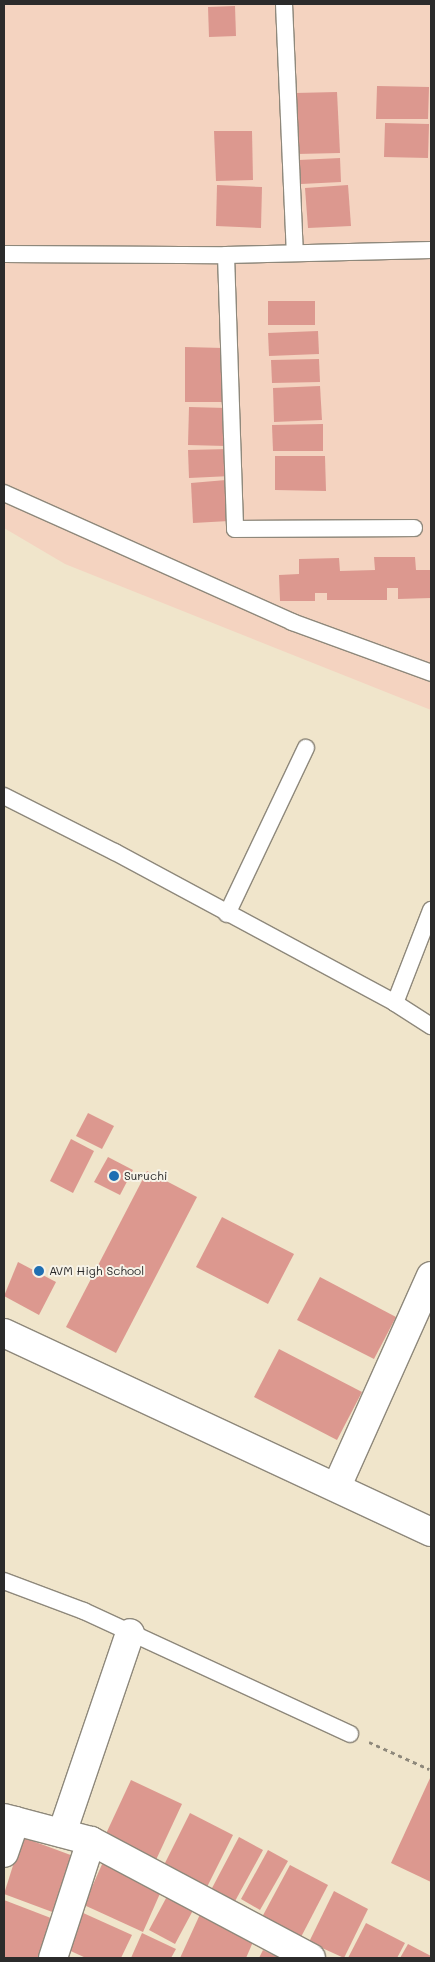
<!DOCTYPE html>
<style>
body{margin:0}
#map{position:relative;width:435px;height:1962px;overflow:hidden;background:#f0e5cb;font-family:Mali,sans-serif}
div>[style]{position:absolute}
[style*='--x']{left:calc(var(--x)*1px);top:calc(var(--y)*1px);width:calc(var(--w)*1px);rotate:calc(var(--a)*1deg)}
.built>*{inset:0;background:#f4d3c0}
.building>*{inset:0;background:#dc988f}
.path>*{height:3px;margin-top:-1.5px;transform-origin:0;background:repeating-linear-gradient(90deg,#8e887b 0 4px,transparent 0 8px)}
.roads{filter:drop-shadow(1px 0 #8e887b) drop-shadow(-1px 0 #8e887b) drop-shadow(0 1px #8e887b) drop-shadow(0 -1px #8e887b)}
.service>*{height:16px;margin:-8px;padding:0 8px;transform-origin:8px;border-radius:8px;background:#fff}
.minor>*{height:28px;margin:-14px;padding:0 14px;transform-origin:14px;border-radius:14px;background:#fff}
.dots>*{width:14px;height:14px;translate:-50% -50%;box-sizing:border-box;border:2px solid #f7f3e8;border-radius:50%}
span{translate:-50% -50%;white-space:nowrap;text-align:center;line-height:1.15;-webkit-text-stroke:4px #f7f3e8;paint-order:stroke}
.poi-label{font-size:12px;color:#2b2b2b}
.left{translate:0 -50%;text-align:left}
.frame{position:absolute;inset:0;border:5px solid #2b2b2b;pointer-events:none}
</style>
<div id="map">
<div class="built">
<i style="clip-path:polygon(4px 4px,431px 4px,431px 710px,65px 564px,4px 528px)"></i>
</div>
<div class="building">
<i style="clip-path:polygon(235px 6px,236px 36px,209px 37px,208px 7px)"></i>
<i style="clip-path:polygon(377px 86px,429px 87px,428px 119px,376px 119px)"></i>
<i style="clip-path:polygon(337px 92px,340px 153px,297px 154px,295px 93px)"></i>
<i style="clip-path:polygon(385px 123px,429px 124px,428px 158px,384px 157px)"></i>
<i style="clip-path:polygon(214px 131px,252px 131px,253px 180px,216px 181px)"></i>
<i style="clip-path:polygon(340px 158px,341px 182px,301px 184px,299px 160px)"></i>
<i style="clip-path:polygon(217px 185px,262px 187px,261px 228px,216px 226px)"></i>
<i style="clip-path:polygon(348px 185px,351px 226px,308px 228px,305px 188px)"></i>
<i style="clip-path:polygon(268px 301px,315px 301px,315px 325px,268px 325px)"></i>
<i style="clip-path:polygon(318px 331px,319px 354px,269px 356px,268px 333px)"></i>
<i style="clip-path:polygon(185px 347px,223px 348px,222px 402px,185px 402px)"></i>
<i style="clip-path:polygon(319px 359px,320px 382px,272px 383px,271px 360px)"></i>
<i style="clip-path:polygon(320px 386px,322px 420px,274px 422px,273px 388px)"></i>
<i style="clip-path:polygon(189px 407px,227px 408px,226px 446px,188px 445px)"></i>
<i style="clip-path:polygon(323px 424px,323px 451px,273px 451px,272px 425px)"></i>
<i style="clip-path:polygon(229px 449px,231px 476px,189px 478px,188px 450px)"></i>
<i style="clip-path:polygon(275px 456px,325px 456px,326px 491px,275px 490px)"></i>
<i style="clip-path:polygon(226px 480px,229px 521px,193px 523px,191px 483px)"></i>
<i style="clip-path:polygon(374px 557px,415px 557px,416px 570px,431px 570px,431px 598px,398px 599px,398px 588px,387px 588px,387px 600px,327px 600px,327px 593px,315px 593px,315px 601px,280px 601px,279px 575px,299px 574px,299px 559px,339px 558px,340px 571px,375px 570px)"></i>
<i style="clip-path:polygon(88px 1113px,114px 1126px,102px 1149px,76px 1136px)"></i>
<i style="clip-path:polygon(71px 1139px,94px 1151px,73px 1193px,50px 1181px)"></i>
<i style="clip-path:polygon(108px 1157px,133px 1170px,120px 1195px,94px 1182px)"></i>
<i style="clip-path:polygon(147px 1171px,197px 1197px,116px 1353px,66px 1327px)"></i>
<i style="clip-path:polygon(222px 1217px,294px 1254px,268px 1304px,196px 1267px)"></i>
<i style="clip-path:polygon(18px 1262px,56px 1282px,39px 1315px,4px 1296px)"></i>
<i style="clip-path:polygon(320px 1277px,396px 1317px,374px 1359px,297px 1320px)"></i>
<i style="clip-path:polygon(279px 1349px,362px 1392px,337px 1440px,254px 1397px)"></i>
<i style="clip-path:polygon(431px 1776px,431px 1882px,391px 1863px)"></i>
<i style="clip-path:polygon(131px 1780px,182px 1804px,155px 1862px,104px 1838px)"></i>
<i style="clip-path:polygon(190px 1813px,233px 1835px,207px 1887px,164px 1865px)"></i>
<i style="clip-path:polygon(22px 1837px,76px 1857px,55px 1913px,4px 1894px)"></i>
<i style="clip-path:polygon(239px 1837px,263px 1850px,234px 1903px,211px 1890px)"></i>
<i style="clip-path:polygon(268px 1850px,288px 1861px,260px 1910px,241px 1899px)"></i>
<i style="clip-path:polygon(103px 1862px,162px 1889px,143px 1932px,84px 1905px)"></i>
<i style="clip-path:polygon(290px 1865px,328px 1885px,300px 1939px,261px 1919px)"></i>
<i style="clip-path:polygon(172px 1887px,198px 1901px,175px 1944px,149px 1930px)"></i>
<i style="clip-path:polygon(334px 1891px,368px 1909px,344px 1958px,309px 1942px)"></i>
<i style="clip-path:polygon(4px 1900px,56px 1920px,41px 1958px,4px 1958px)"></i>
<i style="clip-path:polygon(202px 1910px,256px 1935px,246px 1958px,180px 1958px)"></i>
<i style="clip-path:polygon(81px 1912px,132px 1935px,121px 1958px,86px 1958px,64px 1948px)"></i>
<i style="clip-path:polygon(366px 1923px,405px 1943px,397px 1958px,348px 1958px)"></i>
<i style="clip-path:polygon(142px 1933px,176px 1949px,171px 1958px,131px 1958px)"></i>
<i style="clip-path:polygon(408px 1944px,431px 1956px,431px 1958px,400px 1958px)"></i>
<i style="clip-path:polygon(263px 1950px,280px 1958px,259px 1958px)"></i>
</div>
<div class="path">
<i style="--x:369;--y:1742;--w:66;--a:24.2"></i>
</div>
<div class="roads">
<div class="service">
<i style="--x:284;--y:4;--w:247;--a:87.5"></i>
<i style="--x:4;--y:254;--w:222;--a:0.3"></i>
<i style="--x:226;--y:255;--w:205;--a:-1.4"></i>
<i style="--x:226;--y:255;--w:274;--a:88.1"></i>
<i style="--x:235;--y:529;--w:179;--a:-0.3"></i>
<i style="--x:4;--y:493;--w:316;--a:24.1"></i>
<i style="--x:292;--y:622;--w:148;--a:20.1"></i>
<i style="--x:4;--y:796;--w:124;--a:26.8"></i>
<i style="--x:115;--y:852;--w:318;--a:28.3"></i>
<i style="--x:395;--y:1003;--w:43;--a:32.6"></i>
<i style="--x:227;--y:914;--w:184;--a:-64.6"></i>
<i style="--x:395;--y:1003;--w:100;--a:-68.8"></i>
<i style="--x:4;--y:1581;--w:85;--a:20.6"></i>
<i style="--x:84;--y:1611;--w:293;--a:24.8"></i>
</div>
<div class="minor">
<i style="--x:4;--y:1333;--w:471;--a:25"></i>
<i style="--x:337;--y:1486;--w:230;--a:-65.9"></i>
<i style="--x:4;--y:1818;--w:90;--a:14.8"></i>
<i style="--x:91;--y:1841;--w:249;--a:28"></i>
<i style="--x:62;--y:1833;--w:211;--a:-71.2"></i>
<i style="--x:4;--y:1853;--w:34;--a:-71"></i>
<i style="--x:53;--y:1958;--w:123;--a:-72"></i>
</div>
</div>
<div class="dots">
<i style="left:114px;top:1176px;background:#1f6fb2"></i>
<i style="left:39px;top:1271px;background:#1f6fb2"></i>
</div>
<div class="poi-label">
<span class="left" style="left:124px;top:1176px">Suruchi</span>
<span class="left" style="left:49px;top:1271px">AVM High School</span>
</div>
<div class="frame"></div>
</div>
